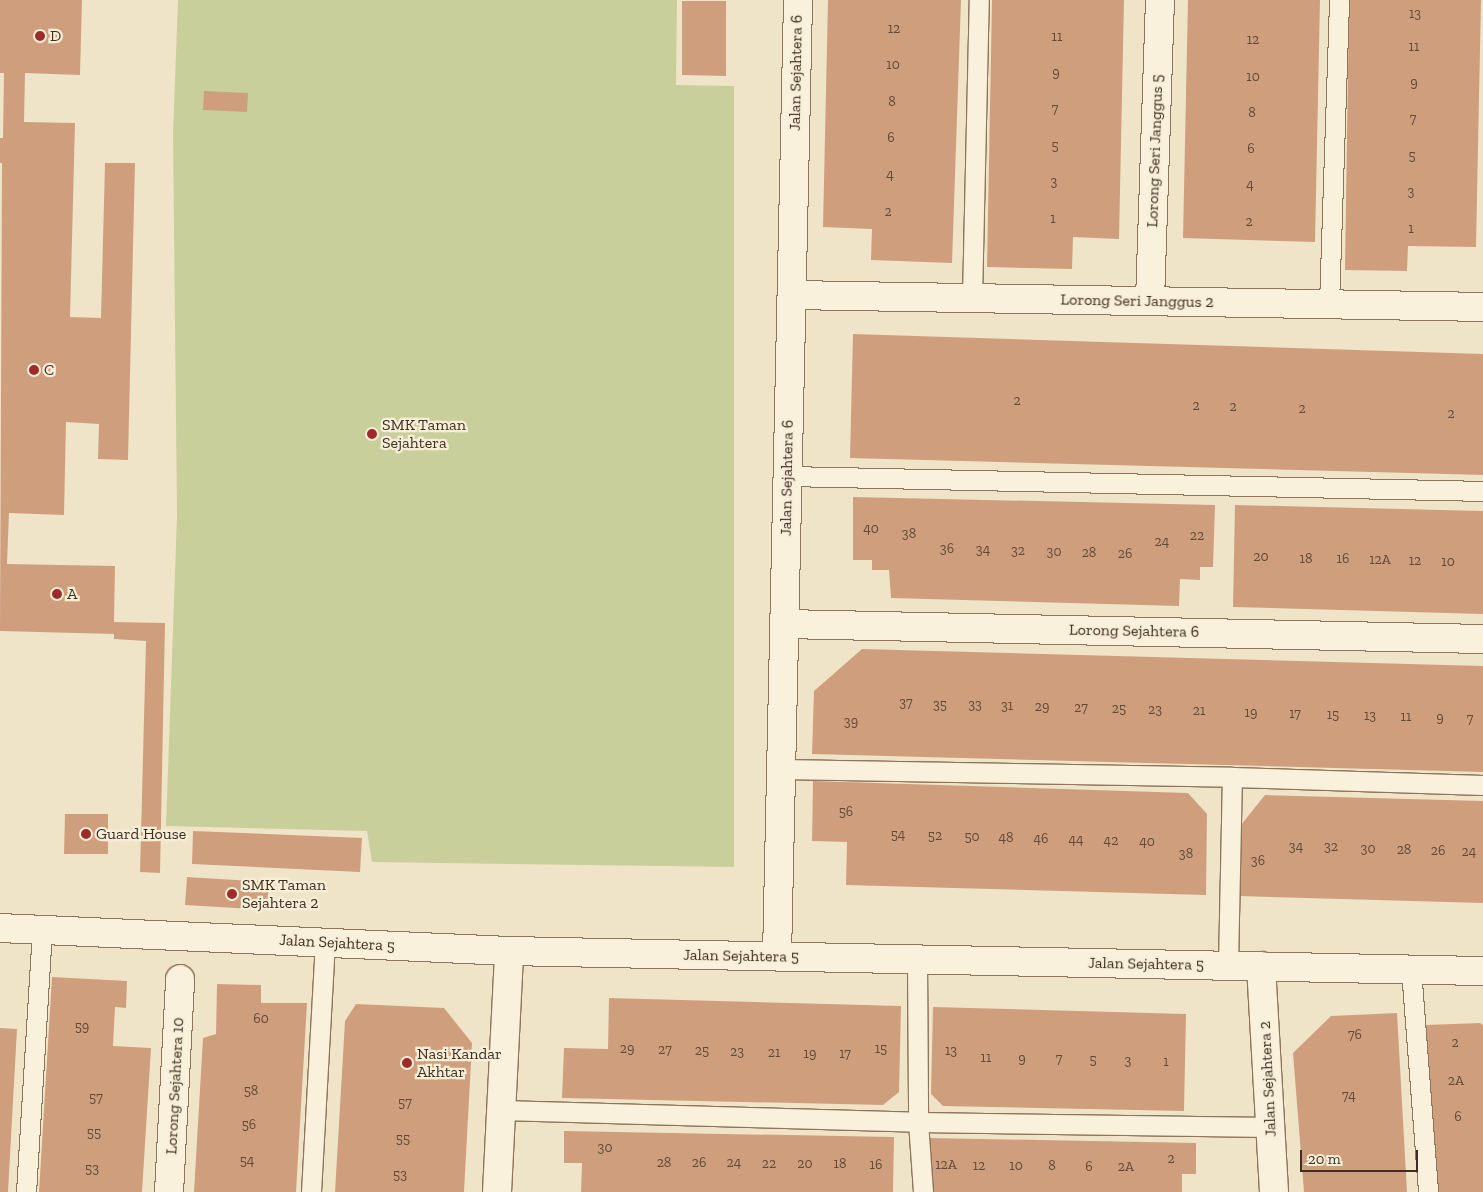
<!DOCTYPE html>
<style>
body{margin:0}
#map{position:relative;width:1483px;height:1192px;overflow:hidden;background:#f0e4c8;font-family:"Zilla Slab",serif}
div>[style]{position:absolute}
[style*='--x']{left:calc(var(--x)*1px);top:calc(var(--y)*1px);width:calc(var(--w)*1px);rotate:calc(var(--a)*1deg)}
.green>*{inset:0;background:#c9cf9b}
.building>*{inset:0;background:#cf9f7d}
.roads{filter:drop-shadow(1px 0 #8d765c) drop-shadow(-1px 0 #8d765c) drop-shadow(0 1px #8d765c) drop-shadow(0 -1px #8d765c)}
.lane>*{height:19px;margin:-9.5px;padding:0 9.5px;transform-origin:9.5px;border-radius:9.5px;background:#faf1dc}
.street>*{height:28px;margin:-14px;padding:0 14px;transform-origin:14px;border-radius:14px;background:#faf1dc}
.dots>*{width:14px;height:14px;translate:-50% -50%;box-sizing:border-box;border:2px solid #f7eed8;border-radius:50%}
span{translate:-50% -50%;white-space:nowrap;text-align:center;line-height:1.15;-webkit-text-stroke:4.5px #f7eed8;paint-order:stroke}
.number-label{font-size:14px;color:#624a37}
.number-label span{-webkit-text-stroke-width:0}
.poi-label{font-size:16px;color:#3d2e20}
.left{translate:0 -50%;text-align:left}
.street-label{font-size:16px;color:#3d2e20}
.scale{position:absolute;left:1300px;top:1150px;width:118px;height:22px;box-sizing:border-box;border:2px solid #3d2e20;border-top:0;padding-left:6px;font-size:15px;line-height:18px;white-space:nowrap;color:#3d2e20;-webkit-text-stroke:4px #f7eed8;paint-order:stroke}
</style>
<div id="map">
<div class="green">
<i style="clip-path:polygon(178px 0,677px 0,676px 85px,734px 86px,734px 867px,372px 862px,367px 831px,166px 826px,177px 516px,173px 133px)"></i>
</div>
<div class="building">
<i style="clip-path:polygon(0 0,82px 0,80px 75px,25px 73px,24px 122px,75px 123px,70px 317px,101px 318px,105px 163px,135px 163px,128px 460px,98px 459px,99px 424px,66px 422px,64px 515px,9px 513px,7px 564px,115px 566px,114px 622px,165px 623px,160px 873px,140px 872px,146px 641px,114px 639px,114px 634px,0 631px,2px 163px,0 163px,0 138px,3px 138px,4px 73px,0 73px)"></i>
<i style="clip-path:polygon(828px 0,961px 0,952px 263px,871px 260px,872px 229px,823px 227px)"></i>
<i style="clip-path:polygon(992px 0,1124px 0,1119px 239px,1073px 237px,1072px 269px,987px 267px)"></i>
<i style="clip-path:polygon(1188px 0,1320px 0,1315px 242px,1183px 238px)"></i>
<i style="clip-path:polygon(1349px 0,1481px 0,1476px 247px,1408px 246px,1407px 271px,1345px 270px)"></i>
<i style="clip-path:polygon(682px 1px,726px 1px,726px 76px,682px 75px)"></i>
<i style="clip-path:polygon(204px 91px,248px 93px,247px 112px,203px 110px)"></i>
<i style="clip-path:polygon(853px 334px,1483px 354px,1483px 475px,850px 458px)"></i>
<i style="clip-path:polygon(853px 497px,1215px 505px,1213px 567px,1200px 567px,1200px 580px,1180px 579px,1179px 606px,891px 598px,889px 570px,872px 570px,872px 560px,853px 560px)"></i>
<i style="clip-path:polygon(1235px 505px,1483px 511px,1483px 614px,1233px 607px)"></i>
<i style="clip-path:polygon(862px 649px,1483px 666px,1483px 772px,812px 754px,814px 691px)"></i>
<i style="clip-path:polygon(813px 781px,1188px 793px,1207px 814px,1206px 895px,846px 885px,847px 842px,812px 841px)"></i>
<i style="clip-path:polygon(1265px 795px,1483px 801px,1483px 903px,1237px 896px,1240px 826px)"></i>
<i style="clip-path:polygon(65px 814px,108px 814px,108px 854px,64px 854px)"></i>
<i style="clip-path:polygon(193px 831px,362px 838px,360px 872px,192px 864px)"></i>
<i style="clip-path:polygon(187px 877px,269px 882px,267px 910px,185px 905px)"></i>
<i style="clip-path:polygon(52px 977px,127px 981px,126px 1008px,115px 1007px,113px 1046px,151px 1048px,142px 1192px,39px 1192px)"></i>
<i style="clip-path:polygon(217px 984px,261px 985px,261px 1003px,307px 1003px,296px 1192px,194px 1192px,203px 1038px,216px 1034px)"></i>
<i style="clip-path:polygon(609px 998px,901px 1006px,899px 1092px,883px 1105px,562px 1098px,564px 1048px,608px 1049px)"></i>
<i style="clip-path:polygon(356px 1004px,444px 1008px,472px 1043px,464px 1192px,335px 1192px,345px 1021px)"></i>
<i style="clip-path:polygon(933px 1007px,1186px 1014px,1184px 1111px,943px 1106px,931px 1094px)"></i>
<i style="clip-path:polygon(1397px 1013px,1407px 1192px,1304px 1192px,1293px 1053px,1331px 1016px)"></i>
<i style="clip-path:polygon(1480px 1023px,1483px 1025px,1483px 1192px,1438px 1192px,1426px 1025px)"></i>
<i style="clip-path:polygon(0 1028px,17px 1029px,8px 1192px,0 1192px)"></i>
<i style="clip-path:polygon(564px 1131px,894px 1137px,893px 1192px,581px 1192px,582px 1163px,564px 1163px)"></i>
<i style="clip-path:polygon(930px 1138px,1196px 1143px,1196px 1174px,1182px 1174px,1182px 1192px,932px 1192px)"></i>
</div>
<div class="roads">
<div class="lane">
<i style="--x:972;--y:298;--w:298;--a:-88.7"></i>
<i style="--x:1329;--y:304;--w:304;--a:-88.1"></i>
<i style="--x:787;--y:476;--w:696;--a:1.23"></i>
<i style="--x:781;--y:769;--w:451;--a:1"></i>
<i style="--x:1232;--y:777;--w:251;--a:1.8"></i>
<i style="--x:917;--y:959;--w:163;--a:89.6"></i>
<i style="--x:918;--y:1122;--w:70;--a:85.9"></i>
<i style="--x:1228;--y:965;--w:188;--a:-88.8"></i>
<i style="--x:1411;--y:969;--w:224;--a:85.6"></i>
<i style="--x:501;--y:1110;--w:417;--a:1.6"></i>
<i style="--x:918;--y:1122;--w:352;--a:0.8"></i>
<i style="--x:26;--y:1192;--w:262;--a:-86.5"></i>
<i style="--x:311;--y:1192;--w:249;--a:-86.8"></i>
</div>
<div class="street">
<i style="--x:792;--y:295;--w:691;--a:0.99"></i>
<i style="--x:1150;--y:301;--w:301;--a:-88.1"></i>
<i style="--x:784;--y:624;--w:699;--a:1.23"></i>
<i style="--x:0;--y:928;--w:510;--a:2.59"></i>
<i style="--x:509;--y:951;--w:974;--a:1.18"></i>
<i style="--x:777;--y:956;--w:956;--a:-88.74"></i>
<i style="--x:1261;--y:966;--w:226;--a:86.7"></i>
<i style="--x:169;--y:1192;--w:213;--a:-87"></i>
<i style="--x:497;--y:1192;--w:241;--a:-87.1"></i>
</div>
</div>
<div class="dots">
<i style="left:40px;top:36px;background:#9e2a2b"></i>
<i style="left:34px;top:370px;background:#9e2a2b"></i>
<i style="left:372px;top:434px;background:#9e2a2b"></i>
<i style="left:57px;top:594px;background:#9e2a2b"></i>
<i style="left:86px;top:834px;background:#9e2a2b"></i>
<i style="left:232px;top:894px;background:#9e2a2b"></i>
<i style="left:407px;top:1063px;background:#9e2a2b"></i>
</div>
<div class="number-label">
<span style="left:1415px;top:14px">13</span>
<span style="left:894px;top:29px">12</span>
<span style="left:1057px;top:37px">11</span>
<span style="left:1253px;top:40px">12</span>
<span style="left:1414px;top:47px">11</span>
<span style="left:893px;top:65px">10</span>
<span style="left:1056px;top:73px">9</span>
<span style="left:1253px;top:77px">10</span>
<span style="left:1414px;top:83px">9</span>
<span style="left:892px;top:102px">8</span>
<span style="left:1055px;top:109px">7</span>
<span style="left:1252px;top:113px">8</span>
<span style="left:1413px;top:119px">7</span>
<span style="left:891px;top:138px">6</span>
<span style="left:1055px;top:146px">5</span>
<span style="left:1251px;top:149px">6</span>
<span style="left:1412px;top:156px">5</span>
<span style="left:890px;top:175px">4</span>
<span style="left:1054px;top:182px">3</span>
<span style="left:1250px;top:185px">4</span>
<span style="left:1411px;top:192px">3</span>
<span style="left:888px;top:212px">2</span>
<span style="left:1053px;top:219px">1</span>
<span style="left:1249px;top:222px">2</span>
<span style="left:1411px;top:229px">1</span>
<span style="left:1017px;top:401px">2</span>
<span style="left:1196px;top:406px">2</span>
<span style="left:1233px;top:407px">2</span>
<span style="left:1302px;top:409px">2</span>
<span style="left:1451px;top:414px">2</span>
<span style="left:871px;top:529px">40</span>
<span style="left:909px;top:534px">38</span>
<span style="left:1197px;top:536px">22</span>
<span style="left:1162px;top:542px">24</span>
<span style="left:947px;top:549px">36</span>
<span style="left:983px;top:550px">34</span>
<span style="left:1018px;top:551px">32</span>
<span style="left:1054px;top:552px">30</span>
<span style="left:1089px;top:553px">28</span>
<span style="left:1125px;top:554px">26</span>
<span style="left:1261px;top:557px">20</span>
<span style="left:1306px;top:559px">18</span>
<span style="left:1343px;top:559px">16</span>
<span style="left:1380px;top:560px">12A</span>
<span style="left:1415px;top:561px">12</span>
<span style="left:1448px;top:562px">10</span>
<span style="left:906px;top:703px">37</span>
<span style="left:940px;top:705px">35</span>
<span style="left:975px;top:705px">33</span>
<span style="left:1007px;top:706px">31</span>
<span style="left:1042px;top:707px">29</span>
<span style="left:1081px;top:708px">27</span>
<span style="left:1119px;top:709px">25</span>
<span style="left:1155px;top:710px">23</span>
<span style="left:1199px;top:711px">21</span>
<span style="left:1251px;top:713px">19</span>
<span style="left:1295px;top:714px">17</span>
<span style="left:1333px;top:715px">15</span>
<span style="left:1370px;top:716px">13</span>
<span style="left:1406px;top:717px">11</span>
<span style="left:1440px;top:718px">9</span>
<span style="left:1470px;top:719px">7</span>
<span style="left:851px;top:722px">39</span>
<span style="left:846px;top:812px">56</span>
<span style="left:898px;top:835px">54</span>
<span style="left:935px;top:836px">52</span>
<span style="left:972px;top:837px">50</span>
<span style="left:1006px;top:838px">48</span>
<span style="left:1041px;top:839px">46</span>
<span style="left:1076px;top:840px">44</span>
<span style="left:1111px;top:841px">42</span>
<span style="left:1147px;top:842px">40</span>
<span style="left:1296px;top:847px">34</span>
<span style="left:1331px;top:847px">32</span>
<span style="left:1368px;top:849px">30</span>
<span style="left:1404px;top:850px">28</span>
<span style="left:1438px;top:851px">26</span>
<span style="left:1469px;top:852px">24</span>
<span style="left:1186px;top:854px">38</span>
<span style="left:1258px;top:861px">36</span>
<span style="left:261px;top:1019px">60</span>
<span style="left:82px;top:1027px">59</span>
<span style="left:1355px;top:1035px">76</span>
<span style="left:1455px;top:1043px">2</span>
<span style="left:627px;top:1049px">29</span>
<span style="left:881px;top:1049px">15</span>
<span style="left:665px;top:1050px">27</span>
<span style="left:702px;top:1051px">25</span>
<span style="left:951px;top:1051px">13</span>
<span style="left:737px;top:1052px">23</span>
<span style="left:774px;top:1053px">21</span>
<span style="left:810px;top:1054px">19</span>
<span style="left:845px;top:1054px">17</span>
<span style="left:986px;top:1058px">11</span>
<span style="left:1022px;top:1059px">9</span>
<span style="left:1059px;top:1059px">7</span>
<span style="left:1093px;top:1060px">5</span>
<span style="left:1128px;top:1061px">3</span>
<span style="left:1166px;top:1062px">1</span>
<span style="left:1456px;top:1081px">2A</span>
<span style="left:251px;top:1091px">58</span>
<span style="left:1349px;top:1096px">74</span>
<span style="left:96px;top:1098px">57</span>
<span style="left:405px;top:1103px">57</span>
<span style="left:1458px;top:1117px">6</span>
<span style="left:249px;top:1125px">56</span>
<span style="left:94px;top:1133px">55</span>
<span style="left:403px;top:1139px">55</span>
<span style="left:605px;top:1148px">30</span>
<span style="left:1171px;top:1159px">2</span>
<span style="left:247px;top:1161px">54</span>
<span style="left:664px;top:1163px">28</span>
<span style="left:699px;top:1163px">26</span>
<span style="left:734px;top:1163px">24</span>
<span style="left:769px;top:1164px">22</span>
<span style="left:805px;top:1164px">20</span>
<span style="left:840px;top:1164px">18</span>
<span style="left:876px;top:1165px">16</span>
<span style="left:946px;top:1165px">12A</span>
<span style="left:979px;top:1166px">12</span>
<span style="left:1016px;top:1166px">10</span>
<span style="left:1052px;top:1166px">8</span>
<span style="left:1089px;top:1167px">6</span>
<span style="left:1126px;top:1167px">2A</span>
<span style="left:92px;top:1169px">53</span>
<span style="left:400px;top:1175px">53</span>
</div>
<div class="poi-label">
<span class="left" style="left:50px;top:36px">D</span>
<span class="left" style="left:44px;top:370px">C</span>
<span class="left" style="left:382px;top:434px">SMK Taman<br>Sejahtera</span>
<span class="left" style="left:67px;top:594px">A</span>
<span class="left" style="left:96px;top:834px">Guard House</span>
<span class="left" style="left:242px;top:894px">SMK Taman<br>Sejahtera 2</span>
<span class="left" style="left:417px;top:1063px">Nasi Kandar<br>Akhtar</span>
</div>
<div class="street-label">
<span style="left:796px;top:73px;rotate:-89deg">Jalan Sejahtera 6</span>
<span style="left:1155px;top:151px;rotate:-88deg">Lorong Seri Janggus 5</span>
<span style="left:1137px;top:301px;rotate:1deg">Lorong Seri Janggus 2</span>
<span style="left:787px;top:478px;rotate:-89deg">Jalan Sejahtera 6</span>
<span style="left:1134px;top:631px;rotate:1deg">Lorong Sejahtera 6</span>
<span style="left:337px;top:943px;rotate:3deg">Jalan Sejahtera 5</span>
<span style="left:741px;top:956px;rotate:1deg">Jalan Sejahtera 5</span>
<span style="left:1146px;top:964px;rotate:1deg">Jalan Sejahtera 5</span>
<span style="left:1268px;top:1079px;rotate:-93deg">Jalan Sejahtera 2</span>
<span style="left:175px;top:1086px;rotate:-87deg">Lorong Sejahtera 10</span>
</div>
<div class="scale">20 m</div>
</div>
